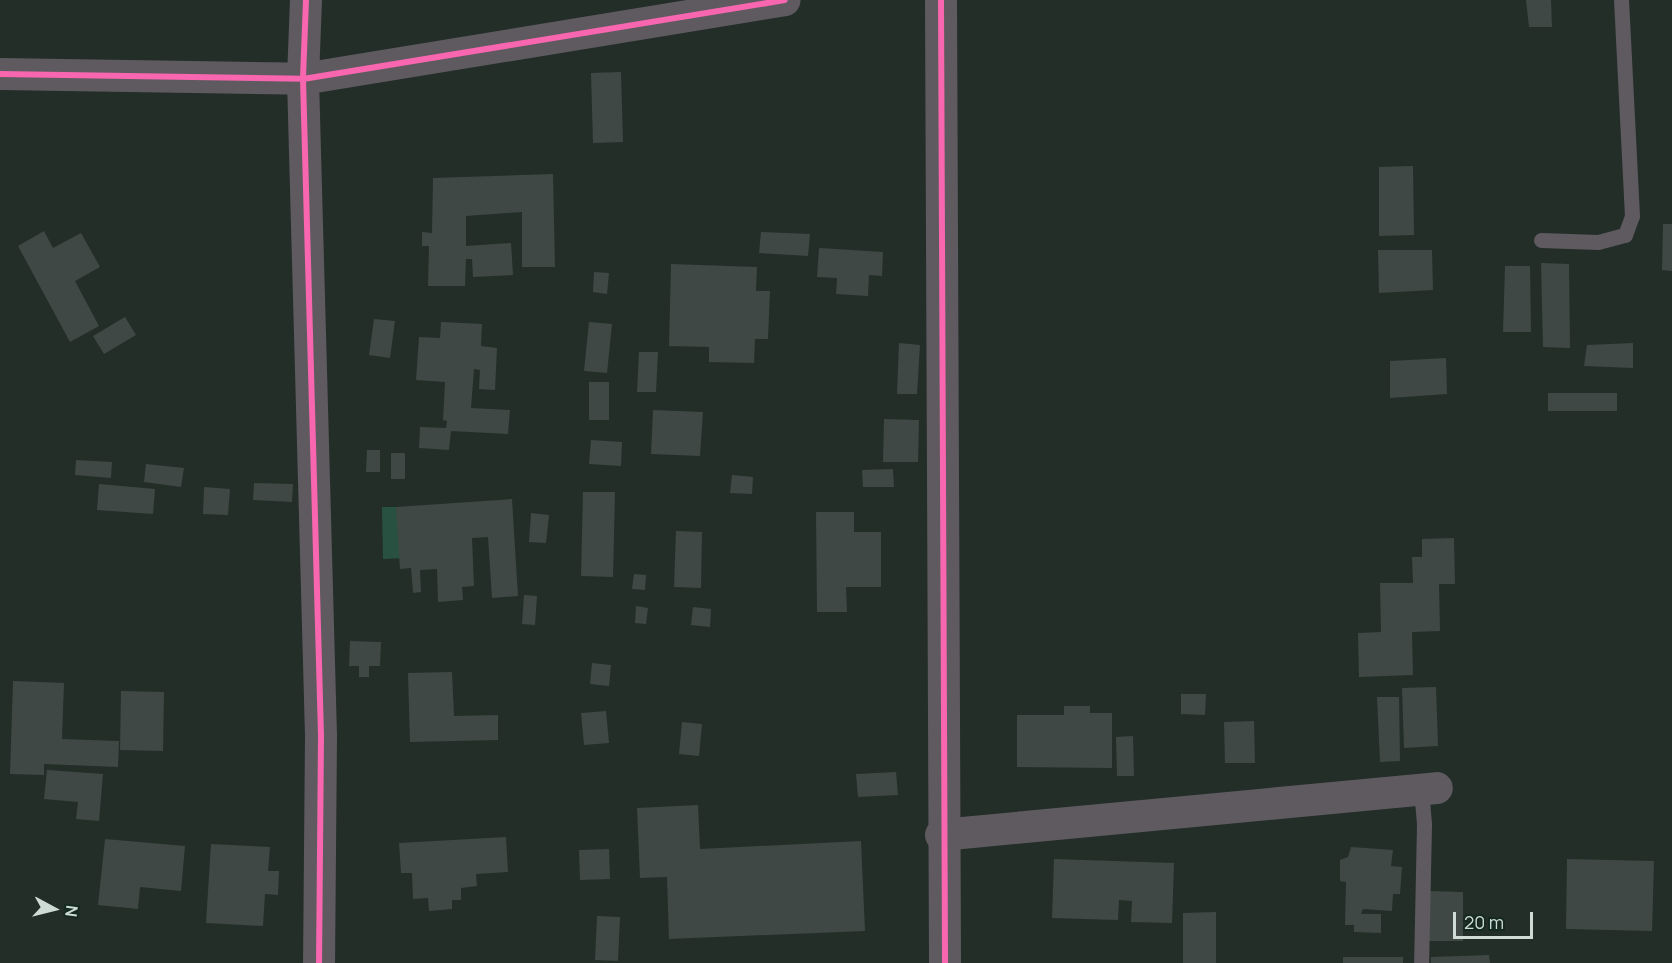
<!DOCTYPE html>
<style>
body{margin:0}
#map{position:relative;width:1672px;height:963px;overflow:hidden;background:#232e29;font-family:Manrope,sans-serif}
div>[style]{position:absolute}
[style*='--x']{left:calc(var(--x)*1px);top:calc(var(--y)*1px);width:calc(var(--w)*1px);rotate:calc(var(--a)*1deg)}
.green>*{inset:0;background:#295141}
.building>*{inset:0;background:#3f4844}
.lane>*{height:15px;margin:-7.5px;padding:0 7.5px;transform-origin:7.5px;border-radius:7.5px;background:#5f5a5f}
.street>*{height:32px;margin:-16px;padding:0 16px;transform-origin:16px;border-radius:16px;background:#5f5a5f}
.cycleway>*{height:6px;margin:-3px;padding:0 3px;transform-origin:3px;border-radius:3px;background:#f766af}
span{translate:-50% -50%;white-space:nowrap;text-align:center;line-height:1.15;-webkit-text-stroke:5px #142921;paint-order:stroke}
.north{position:absolute;left:24px;top:879px;width:60px;height:60px;-webkit-text-stroke:4px #142921;paint-order:stroke;rotate:97deg;font-size:16px;font-weight:700;line-height:24px;text-align:center;color:#cfdbd5}
.north::after{content:'';display:block;margin:auto;width:21px;height:27px;background:#cfdbd5;clip-path:polygon(50% 0,100% 100%,50% 72%,0 100%)}
.scale{position:absolute;left:1453px;top:912px;width:80px;height:27px;box-sizing:border-box;border:3px solid #cfdbd5;border-top:0;padding-left:8px;font-size:18px;line-height:21px;white-space:nowrap;color:#cfdbd5;-webkit-text-stroke:4px #142921;paint-order:stroke}
</style>
<div id="map">
<div class="green">
<i style="clip-path:polygon(382px 507px,404px 507px,406px 558px,383px 559px)"></i>
</div>
<div class="building">
<i style="clip-path:polygon(1526px 0,1551px 0,1552px 27px,1529px 27px)"></i>
<i style="clip-path:polygon(621px 72px,623px 142px,593px 143px,591px 73px)"></i>
<i style="clip-path:polygon(1413px 166px,1414px 235px,1379px 236px,1379px 167px)"></i>
<i style="clip-path:polygon(553px 174px,555px 267px,522px 267px,522px 212px,466px 216px,466px 246px,511px 243px,513px 275px,473px 277px,472px 259px,466px 259px,465px 286px,428px 286px,429px 246px,422px 246px,422px 232px,432px 233px,433px 178px)"></i>
<i style="clip-path:polygon(1663px 224px,1672px 224px,1672px 271px,1662px 270px)"></i>
<i style="clip-path:polygon(44px 231px,53px 248px,81px 233px,100px 267px,75px 281px,99px 326px,70px 342px,18px 246px)"></i>
<i style="clip-path:polygon(761px 232px,810px 234px,808px 256px,759px 253px)"></i>
<i style="clip-path:polygon(819px 248px,883px 252px,882px 276px,869px 275px,868px 296px,836px 294px,837px 278px,817px 277px)"></i>
<i style="clip-path:polygon(1378px 250px,1432px 250px,1433px 290px,1379px 293px)"></i>
<i style="clip-path:polygon(1541px 263px,1569px 264px,1570px 348px,1543px 347px)"></i>
<i style="clip-path:polygon(671px 264px,757px 267px,756px 291px,770px 291px,768px 339px,755px 339px,754px 363px,709px 362px,709px 347px,669px 346px)"></i>
<i style="clip-path:polygon(1505px 266px,1530px 266px,1531px 332px,1503px 332px)"></i>
<i style="clip-path:polygon(594px 272px,609px 273px,607px 294px,593px 292px)"></i>
<i style="clip-path:polygon(125px 317px,136px 335px,104px 354px,93px 336px)"></i>
<i style="clip-path:polygon(374px 319px,395px 321px,390px 358px,369px 355px)"></i>
<i style="clip-path:polygon(441px 322px,482px 324px,481px 346px,497px 348px,495px 390px,479px 389px,480px 370px,474px 369px,471px 408px,510px 410px,508px 434px,451px 431px,449px 450px,419px 448px,420px 427px,446px 428px,447px 421px,443px 420px,445px 382px,416px 380px,419px 337px,440px 338px)"></i>
<i style="clip-path:polygon(589px 322px,612px 324px,607px 373px,584px 371px)"></i>
<i style="clip-path:polygon(899px 343px,920px 345px,917px 394px,897px 394px)"></i>
<i style="clip-path:polygon(1633px 343px,1633px 368px,1584px 366px,1587px 345px)"></i>
<i style="clip-path:polygon(639px 352px,658px 352px,656px 392px,637px 392px)"></i>
<i style="clip-path:polygon(1446px 358px,1447px 394px,1390px 398px,1390px 361px)"></i>
<i style="clip-path:polygon(589px 382px,609px 382px,609px 420px,589px 420px)"></i>
<i style="clip-path:polygon(1548px 393px,1617px 393px,1617px 411px,1548px 411px)"></i>
<i style="clip-path:polygon(653px 410px,703px 412px,700px 456px,651px 454px)"></i>
<i style="clip-path:polygon(884px 419px,919px 420px,918px 462px,883px 462px)"></i>
<i style="clip-path:polygon(591px 440px,622px 442px,621px 466px,589px 464px)"></i>
<i style="clip-path:polygon(367px 450px,380px 450px,380px 472px,366px 472px)"></i>
<i style="clip-path:polygon(391px 453px,405px 453px,405px 479px,391px 479px)"></i>
<i style="clip-path:polygon(76px 460px,112px 462px,111px 478px,75px 475px)"></i>
<i style="clip-path:polygon(146px 464px,184px 468px,181px 487px,144px 482px)"></i>
<i style="clip-path:polygon(893px 469px,894px 487px,863px 487px,862px 470px)"></i>
<i style="clip-path:polygon(732px 475px,753px 477px,752px 494px,730px 493px)"></i>
<i style="clip-path:polygon(254px 483px,293px 484px,292px 502px,253px 500px)"></i>
<i style="clip-path:polygon(99px 484px,155px 489px,153px 514px,97px 510px)"></i>
<i style="clip-path:polygon(204px 487px,230px 489px,228px 515px,203px 514px)"></i>
<i style="clip-path:polygon(583px 492px,615px 492px,613px 577px,581px 576px)"></i>
<i style="clip-path:polygon(512px 499px,518px 596px,492px 598px,488px 537px,472px 538px,474px 586px,462px 587px,463px 600px,438px 602px,437px 569px,420px 570px,421px 592px,413px 593px,411px 568px,400px 569px,396px 507px)"></i>
<i style="clip-path:polygon(816px 512px,854px 512px,854px 532px,881px 532px,881px 587px,846px 587px,847px 612px,817px 612px)"></i>
<i style="clip-path:polygon(531px 513px,549px 515px,546px 543px,529px 542px)"></i>
<i style="clip-path:polygon(676px 531px,702px 532px,701px 588px,674px 587px)"></i>
<i style="clip-path:polygon(1454px 538px,1455px 584px,1439px 584px,1440px 631px,1412px 632px,1413px 675px,1359px 677px,1358px 633px,1381px 632px,1380px 583px,1413px 583px,1412px 557px,1422px 557px,1422px 539px)"></i>
<i style="clip-path:polygon(634px 574px,646px 575px,645px 590px,632px 589px)"></i>
<i style="clip-path:polygon(524px 595px,537px 596px,535px 625px,522px 624px)"></i>
<i style="clip-path:polygon(636px 606px,648px 608px,646px 624px,635px 623px)"></i>
<i style="clip-path:polygon(693px 607px,711px 609px,710px 627px,691px 625px)"></i>
<i style="clip-path:polygon(350px 641px,381px 642px,380px 666px,369px 666px,369px 677px,359px 677px,359px 666px,349px 666px)"></i>
<i style="clip-path:polygon(592px 663px,611px 665px,609px 686px,590px 684px)"></i>
<i style="clip-path:polygon(452px 672px,454px 716px,498px 715px,498px 740px,410px 742px,408px 673px)"></i>
<i style="clip-path:polygon(13px 681px,64px 683px,62px 739px,119px 741px,118px 767px,44px 764px,44px 775px,10px 774px)"></i>
<i style="clip-path:polygon(1436px 687px,1438px 746px,1404px 748px,1402px 688px)"></i>
<i style="clip-path:polygon(121px 691px,164px 692px,163px 751px,120px 750px)"></i>
<i style="clip-path:polygon(1181px 694px,1206px 694px,1205px 715px,1181px 714px)"></i>
<i style="clip-path:polygon(1377px 697px,1399px 697px,1400px 761px,1380px 762px)"></i>
<i style="clip-path:polygon(1064px 706px,1090px 706px,1090px 713px,1112px 713px,1112px 768px,1017px 767px,1017px 715px,1064px 715px)"></i>
<i style="clip-path:polygon(606px 711px,609px 743px,584px 745px,581px 713px)"></i>
<i style="clip-path:polygon(1254px 721px,1255px 763px,1225px 763px,1224px 722px)"></i>
<i style="clip-path:polygon(682px 722px,702px 724px,699px 756px,679px 754px)"></i>
<i style="clip-path:polygon(1133px 736px,1134px 776px,1117px 776px,1116px 737px)"></i>
<i style="clip-path:polygon(47px 770px,103px 774px,99px 821px,76px 819px,78px 802px,44px 799px)"></i>
<i style="clip-path:polygon(896px 772px,898px 795px,858px 797px,856px 774px)"></i>
<i style="clip-path:polygon(698px 805px,700px 849px,861px 841px,865px 931px,669px 939px,667px 877px,640px 878px,637px 808px)"></i>
<i style="clip-path:polygon(506px 837px,508px 872px,476px 874px,477px 886px,461px 888px,461px 900px,452px 900px,452px 909px,429px 911px,428px 898px,413px 899px,412px 873px,401px 873px,399px 843px)"></i>
<i style="clip-path:polygon(105px 839px,185px 846px,181px 891px,140px 887px,138px 909px,98px 905px)"></i>
<i style="clip-path:polygon(211px 844px,270px 847px,268px 871px,279px 871px,278px 895px,265px 894px,263px 926px,206px 923px)"></i>
<i style="clip-path:polygon(1351px 847px,1393px 850px,1391px 866px,1402px 867px,1400px 894px,1393px 894px,1392px 911px,1363px 909px,1361px 914px,1381px 914px,1381px 933px,1354px 932px,1354px 925px,1345px 925px,1346px 882px,1340px 881px,1340px 860px,1348px 857px)"></i>
<i style="clip-path:polygon(609px 849px,610px 879px,580px 880px,579px 850px)"></i>
<i style="clip-path:polygon(1054px 859px,1174px 863px,1172px 923px,1131px 922px,1132px 901px,1119px 900px,1118px 920px,1052px 918px)"></i>
<i style="clip-path:polygon(1567px 859px,1654px 861px,1652px 931px,1566px 929px)"></i>
<i style="clip-path:polygon(1430px 891px,1463px 892px,1463px 941px,1429px 941px)"></i>
<i style="clip-path:polygon(1216px 912px,1216px 963px,1183px 963px,1183px 913px)"></i>
<i style="clip-path:polygon(597px 916px,620px 917px,618px 961px,595px 960px)"></i>
<i style="clip-path:polygon(1489px 955px,1490px 963px,1431px 963px,1431px 957px)"></i>
<i style="clip-path:polygon(1343px 957px,1403px 957px,1403px 963px,1343px 963px)"></i>
</div>
<div class="lane">
<i style="--x:1541;--y:240;--w:57;--a:2"></i>
<i style="--x:1598;--y:242;--w:28;--a:-15"></i>
<i style="--x:1625;--y:235;--w:20;--a:-70"></i>
<i style="--x:1632;--y:216;--w:216;--a:-92.9"></i>
<i style="--x:1421;--y:789;--w:36;--a:85"></i>
<i style="--x:1424;--y:825;--w:138;--a:91.2"></i>
</div>
<div class="street">
<i style="--x:306;--y:0;--w:79;--a:92.2"></i>
<i style="--x:303;--y:79;--w:658;--a:88.43"></i>
<i style="--x:321;--y:737;--w:226;--a:90.5"></i>
<i style="--x:941;--y:0;--w:963;--a:89.76"></i>
<i style="--x:0;--y:74;--w:303;--a:0.9"></i>
<i style="--x:303;--y:79;--w:488;--a:-9.3"></i>
<i style="--x:941;--y:835;--w:498;--a:-5.4"></i>
</div>
<div class="cycleway">
<i style="--x:306;--y:0;--w:79;--a:92.2"></i>
<i style="--x:303;--y:79;--w:658;--a:88.43"></i>
<i style="--x:321;--y:737;--w:226;--a:90.5"></i>
<i style="--x:941;--y:0;--w:963;--a:89.76"></i>
<i style="--x:0;--y:74;--w:303;--a:0.9"></i>
<i style="--x:303;--y:79;--w:488;--a:-9.3"></i>
</div>
<div class="north">N</div>
<div class="scale">20 m</div>
</div>
